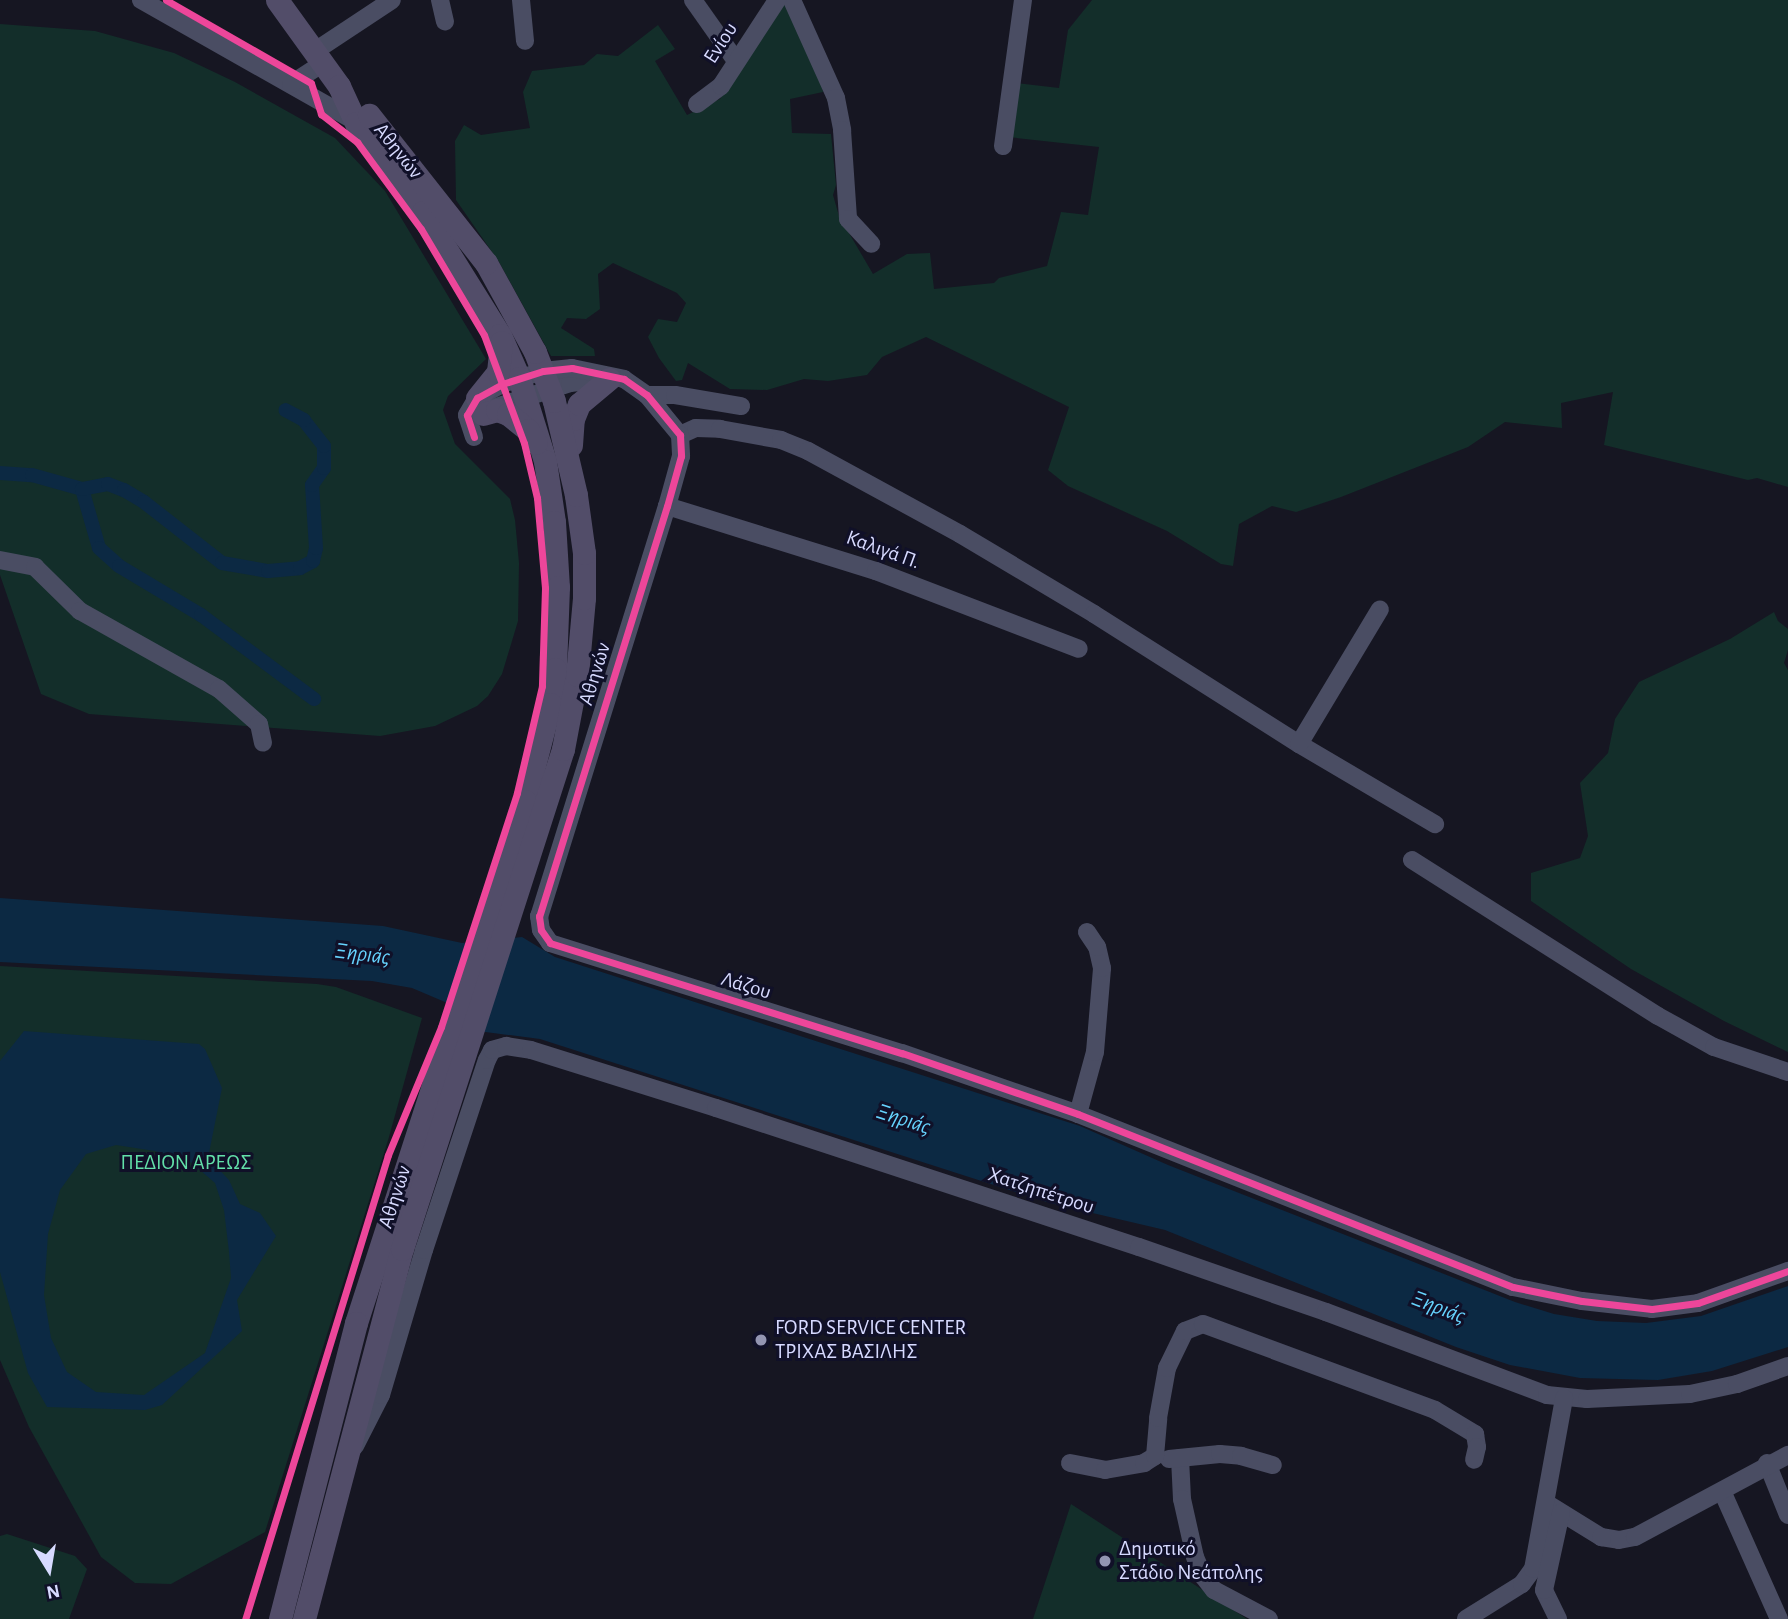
<!DOCTYPE html>
<meta charset="utf-8">
<style>
body{margin:0}
#map{position:relative;width:1788px;height:1619px;overflow:hidden;background:#161622;font-family:"Alegreya Sans",sans-serif}
div>[style]{position:absolute}
[style*='--x']{left:calc(var(--x)*1px);top:calc(var(--y)*1px);width:calc(var(--w)*1px);rotate:calc(var(--a)*1deg)}
.green>*{inset:0;background:#132e2a}
.water>*{inset:0;background:#0c2943}
.canal>*{height:14px;margin:-7px;padding:0 7px;transform-origin:7px;border-radius:7px;background:#0c2943}
.minor>*{height:18px;margin:-9px;padding:0 9px;transform-origin:9px;border-radius:9px;background:#4a4d63}
.major>*{height:23px;margin:-11.5px;padding:0 11.5px;transform-origin:11.5px;border-radius:11.5px;background:#524d69}
.cycleway>*{height:7px;margin:-3.5px;padding:0 3.5px;transform-origin:3.5px;border-radius:3.5px;background:#ed469a}
.dots>*{width:19px;height:19px;translate:-50% -50%;box-sizing:border-box;border:4px solid #101028;border-radius:50%}
span{translate:-50% -50%;white-space:nowrap;text-align:center;line-height:1.15;-webkit-text-stroke:6px #101028;paint-order:stroke}
.street-label{font-size:21px;color:#d7daff}
.park-label{font-size:21px;color:#62e0a9}
.poi-label{font-size:21px;color:#d7daff}
.left{translate:0 -50%;text-align:left}
.water-label{font-size:23px;color:#66d3fe;font-style:italic}
.north{position:absolute;left:14px;top:1535px;width:70px;height:70px;-webkit-text-stroke:5px #101028;paint-order:stroke;rotate:169deg;font-size:19px;font-weight:700;line-height:28px;text-align:center;color:#d7daff}
.north::after{content:'';display:block;margin:auto;width:24px;height:32px;background:#d7daff;clip-path:polygon(50% 0,100% 100%,50% 72%,0 100%)}
</style>
<div id="map">
<div class="green">
<i style="clip-path:polygon(784px 0,821px 79px,823px 92px,790px 99px,792px 133px,831px 134px,836px 185px,833px 195px,839px 216px,873px 274px,907px 254px,930px 253px,934px 289px,994px 283px,999px 278px,1047px 266px,1061px 212px,1088px 215px,1099px 147px,1008px 137px,1016px 83px,1059px 88px,1068px 30px,1092px 0,1788px 0,1788px 487px,1757px 478px,1748px 480px,1604px 445px,1613px 392px,1561px 403px,1562px 428px,1505px 422px,1468px 447px,1341px 497px,1296px 512px,1272px 506px,1239px 524px,1233px 566px,1221px 564px,1167px 531px,1068px 486px,1048px 470px,1069px 407px,926px 337px,882px 357px,867px 375px,828px 381px,804px 379px,767px 390px,730px 389px,688px 363px,682px 380px,676px 381px,659px 358px,648px 337px,658px 319px,677px 322px,686px 303px,677px 293px,613px 263px,598px 274px,600px 309px,586px 319px,567px 318px,561px 328px,594px 349px,595px 356px,551px 356px,499px 262px,456px 200px,455px 141px,464px 125px,481px 135px,530px 128px,523px 92px,532px 71px,584px 65px,597px 54px,618px 56px,658px 25px,675px 49px,655px 61px,687px 115px,720px 99px,744px 57px)"></i>
<i style="clip-path:polygon(0 24px,95px 31px,174px 53px,235px 82px,335px 138px,385px 191px,486px 359px,448px 396px,443px 410px,455px 444px,510px 499px,515px 520px,519px 563px,518px 621px,502px 674px,488px 696px,477px 706px,435px 726px,380px 736px,89px 714px,41px 694px,0 575px)"></i>
<i style="clip-path:polygon(1774px 612px,1778px 621px,1788px 629px,1788px 650px,1784px 663px,1788px 670px,1788px 1052px,1724px 1021px,1631px 969px,1531px 901px,1531px 873px,1580px 858px,1588px 836px,1580px 783px,1608px 753px,1615px 719px,1639px 682px,1730px 639px)"></i>
<i style="clip-path:polygon(0 966px,317px 984px,336px 987px,422px 1018px,389px 1137px,265px 1532px,171px 1584px,135px 1583px,101px 1557px,29px 1427px,0 1360px)"></i>
<i style="clip-path:polygon(1071px 1504px,1247px 1619px,1033px 1619px)"></i>
<i style="clip-path:polygon(7px 1534px,75px 1556px,87px 1569px,69px 1619px,0 1619px,0 1536px)"></i>
</div>
<div class="water">
<i style="clip-path:polygon(0 898px,383px 926px,462px 943px,522px 937px,555px 957px,1080px 1126px,1168px 1165px,1515px 1302px,1554px 1314px,1597px 1321px,1646px 1323px,1701px 1316px,1788px 1286px,1788px 1347px,1712px 1371px,1658px 1380px,1580px 1378px,1510px 1365px,1456px 1347px,1165px 1230px,1050px 1203px,540px 1039px,478px 1031px,445px 1002px,412px 988px,372px 981px,0 962px)"></i>
<i style="clip-path:polygon(evenodd,24px 1031px,199px 1044px,205px 1049px,222px 1088px,208px 1158px,229px 1180px,240px 1204px,260px 1213px,276px 1236px,237px 1300px,242px 1331px,162px 1405px,145px 1410px,47px 1407px,28px 1373px,0 1272px,0 1061px,24px 1031px,116px 1145px,155px 1151px,192px 1163px,215px 1183px,224px 1210px,229px 1252px,231px 1278px,205px 1353px,144px 1395px,96px 1392px,67px 1372px,51px 1338px,44px 1295px,48px 1234px,60px 1190px,86px 1154px,116px 1145px)"></i>
</div>
<div class="canal">
<i style="--x:0;--y:473;--w:32;--a:4"></i>
<i style="--x:32;--y:475;--w:52;--a:15.6"></i>
<i style="--x:82;--y:489;--w:61;--a:73.9"></i>
<i style="--x:99;--y:548;--w:27;--a:42"></i>
<i style="--x:119;--y:566;--w:96;--a:30.9"></i>
<i style="--x:201;--y:615;--w:141;--a:36.6"></i>
<i style="--x:82;--y:489;--w:26;--a:-11"></i>
<i style="--x:108;--y:484;--w:17;--a:21"></i>
<i style="--x:124;--y:490;--w:23;--a:31"></i>
<i style="--x:144;--y:502;--w:99;--a:38"></i>
<i style="--x:222;--y:563;--w:47;--a:9.9"></i>
<i style="--x:268;--y:571;--w:32;--a:-5"></i>
<i style="--x:300;--y:568;--w:15;--a:-28"></i>
<i style="--x:313;--y:561;--w:13;--a:-77"></i>
<i style="--x:316;--y:548;--w:63;--a:-93.6"></i>
<i style="--x:312;--y:485;--w:21;--a:-55"></i>
<i style="--x:324;--y:468;--w:22;--a:-90"></i>
<i style="--x:324;--y:446;--w:33;--a:-128"></i>
<i style="--x:304;--y:420;--w:21;--a:-152"></i>
</div>
<div class="minor">
<i style="--x:141;--y:0;--w:248;--a:29.5"></i>
<i style="--x:440;--y:0;--w:22;--a:77"></i>
<i style="--x:521;--y:0;--w:41;--a:84.4"></i>
<i style="--x:693;--y:0;--w:75;--a:54.8"></i>
<i style="--x:792;--y:0;--w:107;--a:65.8"></i>
<i style="--x:836;--y:98;--w:33;--a:79"></i>
<i style="--x:842;--y:130;--w:89;--a:86.1"></i>
<i style="--x:848;--y:219;--w:34;--a:47"></i>
<i style="--x:315;--y:51;--w:92;--a:-33.5"></i>
<i style="--x:291;--y:84;--w:38;--a:-33"></i>
<i style="--x:697;--y:104;--w:30;--a:-37"></i>
<i style="--x:721;--y:86;--w:103;--a:-56.9"></i>
<i style="--x:1003;--y:146;--w:147;--a:-82.2"></i>
<i style="--x:647;--y:395;--w:28;--a:0"></i>
<i style="--x:675;--y:395;--w:67;--a:9.5"></i>
<i style="--x:487;--y:410;--w:87;--a:-18"></i>
<i style="--x:570;--y:383;--w:38;--a:-6"></i>
<i style="--x:680;--y:435;--w:17;--a:-24"></i>
<i style="--x:696;--y:428;--w:24;--a:2"></i>
<i style="--x:720;--y:429;--w:62;--a:10.2"></i>
<i style="--x:781;--y:440;--w:29;--a:22"></i>
<i style="--x:808;--y:451;--w:173;--a:28.6"></i>
<i style="--x:960;--y:534;--w:156;--a:30.8"></i>
<i style="--x:1094;--y:614;--w:243;--a:32.4"></i>
<i style="--x:1299;--y:744;--w:158;--a:30.5"></i>
<i style="--x:474;--y:437;--w:23;--a:-108"></i>
<i style="--x:467;--y:415;--w:20;--a:-60"></i>
<i style="--x:477;--y:398;--w:29;--a:-29"></i>
<i style="--x:502;--y:384;--w:43;--a:-17.6"></i>
<i style="--x:543;--y:371;--w:29;--a:-6"></i>
<i style="--x:572;--y:368;--w:53;--a:11.9"></i>
<i style="--x:624;--y:379;--w:28;--a:35"></i>
<i style="--x:647;--y:395;--w:52;--a:50.5"></i>
<i style="--x:680;--y:435;--w:21;--a:87"></i>
<i style="--x:681;--y:456;--w:52;--a:105.6"></i>
<i style="--x:667;--y:506;--w:430;--a:107.3"></i>
<i style="--x:539;--y:916;--w:14;--a:82"></i>
<i style="--x:541;--y:930;--w:16;--a:55"></i>
<i style="--x:550;--y:943;--w:369;--a:17.4"></i>
<i style="--x:902;--y:1053;--w:186;--a:19.1"></i>
<i style="--x:1078;--y:1114;--w:468;--a:21.7"></i>
<i style="--x:1513;--y:1287;--w:70;--a:11.5"></i>
<i style="--x:1582;--y:1301;--w:70;--a:6.5"></i>
<i style="--x:1652;--y:1309;--w:46;--a:-7.4"></i>
<i style="--x:1698;--y:1303;--w:96;--a:-19.6"></i>
<i style="--x:667;--y:506;--w:219;--a:17.3"></i>
<i style="--x:876;--y:571;--w:217;--a:21"></i>
<i style="--x:0;--y:560;--w:36;--a:11"></i>
<i style="--x:35;--y:567;--w:63;--a:44.4"></i>
<i style="--x:80;--y:611;--w:159;--a:29.3"></i>
<i style="--x:219;--y:689;--w:53;--a:41.2"></i>
<i style="--x:259;--y:724;--w:19;--a:78"></i>
<i style="--x:1299;--y:744;--w:157;--a:-59"></i>
<i style="--x:1412;--y:860;--w:291;--a:32.4"></i>
<i style="--x:1658;--y:1016;--w:64;--a:29"></i>
<i style="--x:1714;--y:1047;--w:78;--a:18.7"></i>
<i style="--x:1078;--y:1114;--w:64;--a:-74.7"></i>
<i style="--x:1095;--y:1052;--w:84;--a:-85.2"></i>
<i style="--x:1102;--y:968;--w:22;--a:-103"></i>
<i style="--x:1097;--y:947;--w:18;--a:-124"></i>
<i style="--x:355;--y:1446;--w:57;--a:-63"></i>
<i style="--x:381;--y:1395;--w:151;--a:-73.5"></i>
<i style="--x:424;--y:1250;--w:200;--a:-71.7"></i>
<i style="--x:487;--y:1060;--w:11;--a:-63"></i>
<i style="--x:492;--y:1050;--w:15;--a:-16"></i>
<i style="--x:506;--y:1046;--w:25;--a:9"></i>
<i style="--x:531;--y:1050;--w:194;--a:17.4"></i>
<i style="--x:716;--y:1108;--w:445;--a:18.2"></i>
<i style="--x:1139;--y:1247;--w:198;--a:19.2"></i>
<i style="--x:1326;--y:1312;--w:236;--a:20.6"></i>
<i style="--x:1547;--y:1395;--w:40;--a:5.7"></i>
<i style="--x:1587;--y:1399;--w:103;--a:-2.8"></i>
<i style="--x:1690;--y:1394;--w:48;--a:-12"></i>
<i style="--x:1737;--y:1384;--w:54;--a:-19.4"></i>
<i style="--x:1180;--y:1458;--w:41;--a:87.2"></i>
<i style="--x:1182;--y:1499;--w:59;--a:77.4"></i>
<i style="--x:1195;--y:1557;--w:21;--a:67"></i>
<i style="--x:1203;--y:1576;--w:18;--a:52"></i>
<i style="--x:1214;--y:1590;--w:62;--a:27.8"></i>
<i style="--x:1169;--y:1459;--w:51;--a:-5.6"></i>
<i style="--x:1220;--y:1454;--w:21;--a:5"></i>
<i style="--x:1241;--y:1456;--w:33;--a:16"></i>
<i style="--x:1070;--y:1463;--w:36;--a:11"></i>
<i style="--x:1105;--y:1470;--w:40;--a:-10"></i>
<i style="--x:1144;--y:1463;--w:13;--a:-32"></i>
<i style="--x:1155;--y:1456;--w:38;--a:-85"></i>
<i style="--x:1158;--y:1418;--w:51;--a:-79.8"></i>
<i style="--x:1167;--y:1368;--w:41;--a:-64.1"></i>
<i style="--x:1185;--y:1331;--w:19;--a:-21"></i>
<i style="--x:1203;--y:1324;--w:247;--a:20.3"></i>
<i style="--x:1435;--y:1410;--w:47;--a:31"></i>
<i style="--x:1475;--y:1434;--w:13;--a:81"></i>
<i style="--x:1477;--y:1447;--w:13;--a:103"></i>
<i style="--x:1767;--y:1463;--w:56;--a:68"></i>
<i style="--x:1722;--y:1491;--w:140;--a:66"></i>
<i style="--x:1546;--y:1503;--w:65;--a:31.7"></i>
<i style="--x:1601;--y:1537;--w:18;--a:9"></i>
<i style="--x:1619;--y:1540;--w:16;--a:-11"></i>
<i style="--x:1635;--y:1537;--w:174;--a:-28.2"></i>
<i style="--x:1466;--y:1619;--w:66;--a:-32"></i>
<i style="--x:1522;--y:1584;--w:19;--a:-54"></i>
<i style="--x:1533;--y:1569;--w:174;--a:-79.7"></i>
<i style="--x:1558;--y:1619;--w:32;--a:-116"></i>
<i style="--x:1544;--y:1590;--w:79;--a:-77.6"></i>
</div>
<div class="major">
<i style="--x:277;--y:0;--w:106;--a:54.2"></i>
<i style="--x:339;--y:86;--w:41;--a:65.3"></i>
<i style="--x:356;--y:123;--w:111;--a:53"></i>
<i style="--x:423;--y:212;--w:145;--a:58"></i>
<i style="--x:500;--y:335;--w:47;--a:66.2"></i>
<i style="--x:519;--y:378;--w:87;--a:72.6"></i>
<i style="--x:545;--y:461;--w:62;--a:81.6"></i>
<i style="--x:554;--y:522;--w:65;--a:86.5"></i>
<i style="--x:558;--y:587;--w:82;--a:92.1"></i>
<i style="--x:555;--y:669;--w:35;--a:98"></i>
<i style="--x:550;--y:704;--w:100;--a:104.5"></i>
<i style="--x:525;--y:801;--w:549;--a:107.94"></i>
<i style="--x:356;--y:1323;--w:306;--a:104.4"></i>
<i style="--x:477;--y:398;--w:33;--a:-51"></i>
<i style="--x:498;--y:372;--w:30;--a:-84"></i>
<i style="--x:483;--y:414;--w:15;--a:-16"></i>
<i style="--x:497;--y:410;--w:12;--a:20"></i>
<i style="--x:508;--y:414;--w:26;--a:39"></i>
<i style="--x:528;--y:430;--w:15;--a:58"></i>
<i style="--x:571;--y:445;--w:26;--a:-86"></i>
<i style="--x:573;--y:419;--w:16;--a:-68"></i>
<i style="--x:579;--y:404;--w:39;--a:-40"></i>
<i style="--x:304;--y:1619;--w:383;--a:-75.2"></i>
<i style="--x:402;--y:1249;--w:525;--a:-72.15"></i>
<i style="--x:563;--y:749;--w:75;--a:-79.3"></i>
<i style="--x:577;--y:675;--w:77;--a:-84.8"></i>
<i style="--x:584;--y:598;--w:45;--a:-90"></i>
<i style="--x:584;--y:553;--w:59;--a:-97.9"></i>
<i style="--x:576;--y:495;--w:97;--a:-103.2"></i>
<i style="--x:554;--y:401;--w:53;--a:-111.2"></i>
<i style="--x:535;--y:352;--w:102;--a:-118.8"></i>
<i style="--x:486;--y:263;--w:189;--a:-128.3"></i>
</div>
<div class="cycleway">
<i style="--x:166;--y:0;--w:167;--a:29.8"></i>
<i style="--x:311;--y:83;--w:33;--a:72"></i>
<i style="--x:321;--y:114;--w:46;--a:37.9"></i>
<i style="--x:357;--y:142;--w:108;--a:53.7"></i>
<i style="--x:421;--y:229;--w:123;--a:59.3"></i>
<i style="--x:484;--y:335;--w:115;--a:69.7"></i>
<i style="--x:524;--y:443;--w:57;--a:76.7"></i>
<i style="--x:537;--y:498;--w:90;--a:84.9"></i>
<i style="--x:545;--y:588;--w:98;--a:91.8"></i>
<i style="--x:542;--y:686;--w:110;--a:103.2"></i>
<i style="--x:517;--y:793;--w:246;--a:108"></i>
<i style="--x:441;--y:1027;--w:139;--a:112.5"></i>
<i style="--x:388;--y:1155;--w:486;--a:107.1"></i>
<i style="--x:474;--y:437;--w:23;--a:-108"></i>
<i style="--x:467;--y:415;--w:20;--a:-60"></i>
<i style="--x:477;--y:398;--w:29;--a:-29"></i>
<i style="--x:502;--y:384;--w:43;--a:-17.6"></i>
<i style="--x:543;--y:371;--w:29;--a:-6"></i>
<i style="--x:572;--y:368;--w:53;--a:11.9"></i>
<i style="--x:624;--y:379;--w:28;--a:35"></i>
<i style="--x:647;--y:395;--w:52;--a:50.5"></i>
<i style="--x:680;--y:435;--w:21;--a:87"></i>
<i style="--x:681;--y:456;--w:52;--a:105.6"></i>
<i style="--x:667;--y:506;--w:430;--a:107.3"></i>
<i style="--x:539;--y:916;--w:14;--a:82"></i>
<i style="--x:541;--y:930;--w:16;--a:55"></i>
<i style="--x:550;--y:943;--w:369;--a:17.4"></i>
<i style="--x:902;--y:1053;--w:186;--a:19.1"></i>
<i style="--x:1078;--y:1114;--w:468;--a:21.7"></i>
<i style="--x:1513;--y:1287;--w:70;--a:11.5"></i>
<i style="--x:1582;--y:1301;--w:70;--a:6.5"></i>
<i style="--x:1652;--y:1309;--w:46;--a:-7.4"></i>
<i style="--x:1698;--y:1303;--w:96;--a:-19.6"></i>
</div>
<div class="dots">
<i style="left:761px;top:1340px;background:#9395b2"></i>
<i style="left:1105px;top:1561px;background:#9395b2"></i>
</div>
<div class="street-label">
<span style="left:721px;top:43px;rotate:-57deg">Ενίου</span>
<span style="left:398px;top:151px;rotate:51deg">Αθηνών</span>
<span style="left:883px;top:550px;rotate:20deg">Καλιγά Π.</span>
<span style="left:595px;top:674px;rotate:-73deg">Αθηνών</span>
<span style="left:746px;top:986px;rotate:17deg">Λάζου</span>
<span style="left:1041px;top:1191px;rotate:18deg">Χατζηπέτρου</span>
<span style="left:395px;top:1197px;rotate:-72deg">Αθηνών</span>
</div>
<div class="park-label">
<span style="left:186px;top:1163px">ΠΕΔΙΟΝ ΑΡΕΩΣ</span>
</div>
<div class="poi-label">
<span class="left" style="left:775px;top:1340px">FORD SERVICE CENTER<br>ΤΡΙΧΑΣ ΒΑΣΙΛΗΣ</span>
<span class="left" style="left:1119px;top:1561px">Δημοτικό<br>Στάδιο Νεάπολης</span>
</div>
<div class="water-label">
<span style="left:362px;top:955px;rotate:7deg">Ξηριάς</span>
<span style="left:903px;top:1120px;rotate:18deg">Ξηριάς</span>
<span style="left:1438px;top:1308px;rotate:21deg">Ξηριάς</span>
</div>
<div class="north">N</div>
</div>
